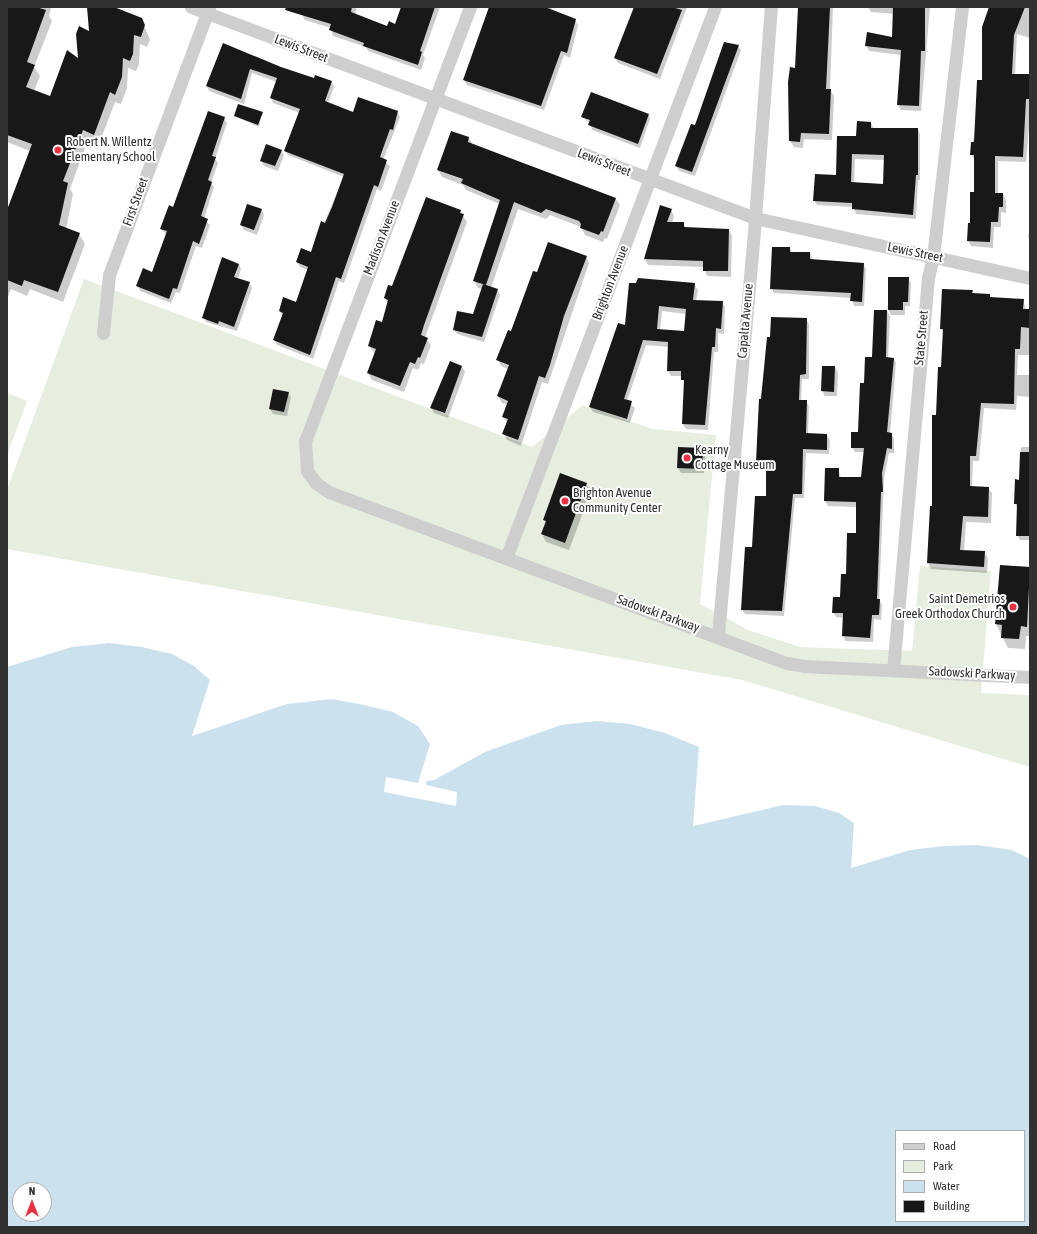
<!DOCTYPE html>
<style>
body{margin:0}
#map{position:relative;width:1037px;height:1234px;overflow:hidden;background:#fff;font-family:"Asap Condensed",sans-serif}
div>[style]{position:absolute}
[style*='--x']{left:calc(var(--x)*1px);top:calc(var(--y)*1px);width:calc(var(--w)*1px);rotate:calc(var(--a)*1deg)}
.green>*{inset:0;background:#e8eedf}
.water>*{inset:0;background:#cce1ee}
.pier>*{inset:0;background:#fff}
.shadow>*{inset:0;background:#0003}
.building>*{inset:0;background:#181818}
.minor>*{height:13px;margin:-6.5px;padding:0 6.5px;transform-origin:6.5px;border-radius:6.5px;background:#cecece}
.dots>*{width:11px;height:11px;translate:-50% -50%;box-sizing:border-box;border:2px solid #fff;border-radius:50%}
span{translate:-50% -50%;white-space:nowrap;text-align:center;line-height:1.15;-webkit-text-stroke:4px #fff;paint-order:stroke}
.street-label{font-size:13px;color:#313131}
.poi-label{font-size:13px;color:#313131}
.left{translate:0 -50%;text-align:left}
.right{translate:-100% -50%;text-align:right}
.frame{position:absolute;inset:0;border:8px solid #313131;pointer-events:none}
.legend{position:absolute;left:895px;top:1130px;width:130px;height:92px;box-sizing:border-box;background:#fff;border:1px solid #adadad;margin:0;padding:5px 7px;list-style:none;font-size:12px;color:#313131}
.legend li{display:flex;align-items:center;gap:8px;height:20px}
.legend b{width:20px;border:1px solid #adadad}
.north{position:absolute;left:12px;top:1182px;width:40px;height:40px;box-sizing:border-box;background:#fff;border:1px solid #adadad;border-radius:50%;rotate:0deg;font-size:11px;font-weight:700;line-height:16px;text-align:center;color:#313131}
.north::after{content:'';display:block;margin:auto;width:14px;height:18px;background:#eb3040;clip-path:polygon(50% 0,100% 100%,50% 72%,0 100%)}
</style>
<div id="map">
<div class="green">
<i style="clip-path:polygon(84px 279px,532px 447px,583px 405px,653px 429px,716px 435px,700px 604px,748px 630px,800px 647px,912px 651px,920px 566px,991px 571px,981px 693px,1030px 695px,1030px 767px,742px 680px,7px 549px,7px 490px)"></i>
<i style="clip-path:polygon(7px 393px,27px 401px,7px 456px)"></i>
</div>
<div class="water">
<i style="clip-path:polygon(evenodd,109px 643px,142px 647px,172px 654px,194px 666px,210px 680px,192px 736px,287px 704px,332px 699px,364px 705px,393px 712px,418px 726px,432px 747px,425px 771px,426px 781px,434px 780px,485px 752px,561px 725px,597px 721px,630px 724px,665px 733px,699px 747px,693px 826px,783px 805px,815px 806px,839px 813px,854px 823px,851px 868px,910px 850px,944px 846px,977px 845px,1012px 850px,1030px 859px,1030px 1227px,7px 1227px,7px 667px,72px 647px,109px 643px,896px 1131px,1024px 1131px,1024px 1221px,896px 1221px,896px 1131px,109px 643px,20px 1190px,44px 1190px,44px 1214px,20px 1214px,20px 1190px)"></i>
</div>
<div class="pier">
<i style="clip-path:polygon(431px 741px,434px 747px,427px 771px,426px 785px,457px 792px,456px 806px,384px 792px,386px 777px,418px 783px)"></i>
</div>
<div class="shadow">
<i style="clip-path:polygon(7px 7px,51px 8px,49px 16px,52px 21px,34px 67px,40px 76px,34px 91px,51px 98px,79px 60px,90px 32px,90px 7px,111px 7px,141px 18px,150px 40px,147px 47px,140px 44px,139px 64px,136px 71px,128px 68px,127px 88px,121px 104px,115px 102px,99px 144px,88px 140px,70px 189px,73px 194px,66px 229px,79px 234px,85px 244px,63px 302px,30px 289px,27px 296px,11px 289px,7px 299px,7px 206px,9px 206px,30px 151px,7px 142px)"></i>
<i style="clip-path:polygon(304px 7px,357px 7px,355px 15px,388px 27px,396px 25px,403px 7px,440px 7px,423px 55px,425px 58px,421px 70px,368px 51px,366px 47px,333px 36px,331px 28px,305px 20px,302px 15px)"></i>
<i style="clip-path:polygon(498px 7px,546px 7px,546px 13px,548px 7px,552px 7px,551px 10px,575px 20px,578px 25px,570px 58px,564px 55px,544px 110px,467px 85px,464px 80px)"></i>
<i style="clip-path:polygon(634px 7px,687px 7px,660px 79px,618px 63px,615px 58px)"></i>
<i style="clip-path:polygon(800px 7px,833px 7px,830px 90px,834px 96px,832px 140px,804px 139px,803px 148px,794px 147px,790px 141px)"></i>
<i style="clip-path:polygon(868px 7px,930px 7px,921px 111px,901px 110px,898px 105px,901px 55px,869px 51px,866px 45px,893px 38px,894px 14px,871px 12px)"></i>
<i style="clip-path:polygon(990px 7px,1030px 7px,1030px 38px,1017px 34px,1015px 75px,1030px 75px,1030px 115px,1026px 162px,998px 161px,998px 194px,1003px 194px,1006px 200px,1006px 213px,1001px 212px,1001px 227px,994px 227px,993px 248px,971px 246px,968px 241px,975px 193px,975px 160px,971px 154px,983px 81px)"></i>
<i style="clip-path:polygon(224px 44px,281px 68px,314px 79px,332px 82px,334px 87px,328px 103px,353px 113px,397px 112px,400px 117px,383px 160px,390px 166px,381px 191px,377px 189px,344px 283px,339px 281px,313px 359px,277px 345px,274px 340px,282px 316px,280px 311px,296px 303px,308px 270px,300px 267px,297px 262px,311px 253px,344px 177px,288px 155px,285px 151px,300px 113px,273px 103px,271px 98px,277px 82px,252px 73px,244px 104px,209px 91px,207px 86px)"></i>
<i style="clip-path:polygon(738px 46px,741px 50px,695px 176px,679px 171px,676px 166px)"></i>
<i style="clip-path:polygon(262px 113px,259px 127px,235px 116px)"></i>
<i style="clip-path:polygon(648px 114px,650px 119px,640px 148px,592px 130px,590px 123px,582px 117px)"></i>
<i style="clip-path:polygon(224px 118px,227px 123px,215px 159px,218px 163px,211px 183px,214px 187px,204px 219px,210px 225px,202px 248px,196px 246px,180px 293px,176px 292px,171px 303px,140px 291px,138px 286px,152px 273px,167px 235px,161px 229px)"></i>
<i style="clip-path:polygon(evenodd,871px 123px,874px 129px,918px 129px,920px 134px,920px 180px,918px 180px,916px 219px,856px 214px,853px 207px,817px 205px,814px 200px,837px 176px,857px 137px,871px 123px,855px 159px,885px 160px,884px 185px,854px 183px,855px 159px)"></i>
<i style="clip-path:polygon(469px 138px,472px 144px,616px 199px,620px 205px,607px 239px,605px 238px,603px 242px,585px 235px,581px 227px,550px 215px,546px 219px,518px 209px,491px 288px,497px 290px,500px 295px,484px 342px,457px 334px,454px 330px,474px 316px,482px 289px,478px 288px,474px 281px,500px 204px,466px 190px,463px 185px,442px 177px,438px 170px)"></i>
<i style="clip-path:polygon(281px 151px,284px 155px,278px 171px,264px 166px,261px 161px)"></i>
<i style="clip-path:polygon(660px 206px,671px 210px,674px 216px,672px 223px,683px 223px,686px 228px,729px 230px,732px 236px,731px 277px,707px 276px,704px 267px,648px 265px,645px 259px)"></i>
<i style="clip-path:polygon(262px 210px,264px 215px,257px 235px,244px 230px,241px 225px)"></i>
<i style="clip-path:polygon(460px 211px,467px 222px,427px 332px,425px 338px,431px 345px,424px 364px,421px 363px,418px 370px,413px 368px,404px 392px,372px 380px,368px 373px,375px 354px,369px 346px,376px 321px,382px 324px,388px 304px,385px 298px)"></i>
<i style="clip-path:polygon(1030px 229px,1030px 240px,1028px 237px)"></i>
<i style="clip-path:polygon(790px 248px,792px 253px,810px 253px,813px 260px,863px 264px,866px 269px,864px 306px,854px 306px,852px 298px,774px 293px,771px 288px)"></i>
<i style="clip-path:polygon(586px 257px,589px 263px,548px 384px,542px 382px,521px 446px,507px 440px,504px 434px,507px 423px,503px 417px,508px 405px,502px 403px,498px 396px,508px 369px,501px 366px,498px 360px,538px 273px)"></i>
<i style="clip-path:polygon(239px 264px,241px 269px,238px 279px,249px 283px,252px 288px,237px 331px,206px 322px,203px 317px)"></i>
<i style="clip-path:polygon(908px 278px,911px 283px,910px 306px,905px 306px,905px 315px,891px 315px,889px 310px)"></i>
<i style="clip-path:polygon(evenodd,630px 284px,694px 284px,698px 290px,696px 301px,722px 302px,725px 307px,724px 334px,718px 333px,718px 352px,714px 352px,708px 430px,686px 429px,683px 424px,685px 385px,682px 376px,671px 376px,668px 371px,669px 347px,646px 345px,627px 401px,635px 408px,630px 423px,593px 412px,590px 407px,626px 326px,630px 284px,662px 311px,686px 314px,685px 332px,660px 330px,662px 311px)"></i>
<i style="clip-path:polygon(972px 291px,974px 294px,989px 295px,991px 298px,1023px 300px,1026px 310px,1030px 310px,1030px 355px,1018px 355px,1017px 375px,1030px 375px,1030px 397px,1017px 396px,1016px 410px,984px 408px,979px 461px,973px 461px,972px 487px,988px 488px,992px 493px,991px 523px,966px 522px,964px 551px,984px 552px,988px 558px,987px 573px,931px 569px,928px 563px,944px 334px,941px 329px)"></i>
<i style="clip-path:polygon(887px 311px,890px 316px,888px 358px,894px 359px,896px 363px,890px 434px,894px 438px,894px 453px,889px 453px,884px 479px,879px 600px,882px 605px,881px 620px,874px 619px,873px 642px,845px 641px,843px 636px,844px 618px,836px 617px,833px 612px,841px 598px,857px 534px,857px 507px,828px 506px,825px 501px,826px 469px,838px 469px,841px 478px,862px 478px,865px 452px,855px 452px,852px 447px,859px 433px,865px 384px)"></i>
<i style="clip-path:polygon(806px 319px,809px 324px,809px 379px,802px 379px,801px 401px,806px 401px,809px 406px,808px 434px,827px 435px,830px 440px,829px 454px,806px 453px,804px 498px,795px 498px,784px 616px,745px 614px,742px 610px,766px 497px,767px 467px,760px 467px,757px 462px,760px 400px,771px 338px)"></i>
<i style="clip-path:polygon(450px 362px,462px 367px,465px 372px,448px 418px,434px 413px,431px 408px)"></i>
<i style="clip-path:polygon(823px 367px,835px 367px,838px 372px,837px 396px,825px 396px,822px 391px)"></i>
<i style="clip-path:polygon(288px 393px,291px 397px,287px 416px,273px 414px,270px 409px)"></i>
<i style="clip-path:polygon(1021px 447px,1030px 447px,1030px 540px,1020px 540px,1017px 535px,1017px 508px,1015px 503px,1020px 481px)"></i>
<i style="clip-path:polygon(702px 449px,705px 454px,704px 473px,681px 473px,678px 468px)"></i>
<i style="clip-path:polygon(586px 484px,591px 491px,569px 550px,546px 542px,542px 534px,546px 523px,544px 520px)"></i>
<i style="clip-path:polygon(1001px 566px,1030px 568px,1030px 636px,1026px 636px,1025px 649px,1008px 648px,996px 624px)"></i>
</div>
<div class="building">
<i style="clip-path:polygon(7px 7px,36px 7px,46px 10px,27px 62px,35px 65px,26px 87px,50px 96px,67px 50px,78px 58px,76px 34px,79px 26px,89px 31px,87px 7px,114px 7px,142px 18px,145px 25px,141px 37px,134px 35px,133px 54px,130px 61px,123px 58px,122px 77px,115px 95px,110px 92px,94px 135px,83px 130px,63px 181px,68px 183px,59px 225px,80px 233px,58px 292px,24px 280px,22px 286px,7px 280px,7px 210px,32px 144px,7px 135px)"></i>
<i style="clip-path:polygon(286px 7px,352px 7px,351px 12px,387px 26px,389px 21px,395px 24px,401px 7px,435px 7px,420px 51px,422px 52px,418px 65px,363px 46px,364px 43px,329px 30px,331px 24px,285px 10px)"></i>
<i style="clip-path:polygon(489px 7px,545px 7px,576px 19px,567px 53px,561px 51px,541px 106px,463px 80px)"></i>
<i style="clip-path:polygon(634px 7px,672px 7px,682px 10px,657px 74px,614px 58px)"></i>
<i style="clip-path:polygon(798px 7px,830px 7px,826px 89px,831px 89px,829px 134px,801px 133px,800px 142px,789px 141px,788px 82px,790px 67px,795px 68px)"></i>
<i style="clip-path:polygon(893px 7px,925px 7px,925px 51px,921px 51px,919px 106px,897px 105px,901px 50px,865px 46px,867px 32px,892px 37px)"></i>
<i style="clip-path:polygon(989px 7px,1025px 7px,1014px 35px,1012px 74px,1030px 74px,1030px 99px,1026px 99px,1023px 157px,995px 156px,995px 193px,1003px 193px,1003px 207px,999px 207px,998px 222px,991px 222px,990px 242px,967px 241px,968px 223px,970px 223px,970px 192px,974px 192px,974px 155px,970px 155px,971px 142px,974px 142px,977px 80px,982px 80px,982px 27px)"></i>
<i style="clip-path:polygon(724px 42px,739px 45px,692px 172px,675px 166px,691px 124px,695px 125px)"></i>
<i style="clip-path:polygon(223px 43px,281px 67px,314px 78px,315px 75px,332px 81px,325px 101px,353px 112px,358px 97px,398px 111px,393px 130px,390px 129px,380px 157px,387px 160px,378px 187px,374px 185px,341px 279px,336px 277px,310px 355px,273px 340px,283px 313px,279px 311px,283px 297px,296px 302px,308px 267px,296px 262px,301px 248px,311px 252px,321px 221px,325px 223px,332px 207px,344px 174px,284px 151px,300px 109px,270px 98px,277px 78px,250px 69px,241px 99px,206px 86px)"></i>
<i style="clip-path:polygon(591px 92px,649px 114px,638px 144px,588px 125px,590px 120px,581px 117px)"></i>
<i style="clip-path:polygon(238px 104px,263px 112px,258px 125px,234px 116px)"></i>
<i style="clip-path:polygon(208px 111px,225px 117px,212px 156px,216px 157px,208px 180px,212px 182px,201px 216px,208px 219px,199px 244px,193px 241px,177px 289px,173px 288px,169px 299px,136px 286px,143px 268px,152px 272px,167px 231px,160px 229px,169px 205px,173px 207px)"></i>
<i style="clip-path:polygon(evenodd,857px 121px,871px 122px,871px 128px,918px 128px,918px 175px,916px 175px,913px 215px,852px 209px,852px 203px,813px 201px,815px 174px,836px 175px,837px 136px,856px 136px,857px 121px,852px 154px,884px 155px,883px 184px,851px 182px,852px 154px)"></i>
<i style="clip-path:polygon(451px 131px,469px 137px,468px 142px,616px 198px,603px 232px,601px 231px,599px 235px,580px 228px,581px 224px,579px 221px,546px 209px,541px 213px,514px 202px,486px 285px,473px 281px,500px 200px,461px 183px,463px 179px,437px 170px)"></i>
<i style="clip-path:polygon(266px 144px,282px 150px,275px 166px,260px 161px)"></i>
<i style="clip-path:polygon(426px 197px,461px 210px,460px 213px,464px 214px,424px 325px,421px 335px,428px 338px,420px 358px,418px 357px,415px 364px,410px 362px,400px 386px,367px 373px,376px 349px,368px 346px,376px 320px,382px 322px,388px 300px,384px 298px,388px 285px,392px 286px)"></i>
<i style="clip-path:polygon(247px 204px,262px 209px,254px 230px,240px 225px)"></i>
<i style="clip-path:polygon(660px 205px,672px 209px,667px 222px,684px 222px,684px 227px,729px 229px,728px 271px,703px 271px,703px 261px,644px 259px)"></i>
<i style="clip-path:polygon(548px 242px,587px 256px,564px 316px,550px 365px,545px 378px,539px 376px,518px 440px,502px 434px,508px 419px,502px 417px,508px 401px,497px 396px,509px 365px,496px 360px,508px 330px,511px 331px,533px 271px,537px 272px)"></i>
<i style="clip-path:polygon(772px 247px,790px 247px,790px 252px,810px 252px,810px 259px,864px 263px,862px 302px,850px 301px,851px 293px,770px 289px)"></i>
<i style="clip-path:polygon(222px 257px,239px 264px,234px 277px,250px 282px,234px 327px,219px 321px,218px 324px,202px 318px)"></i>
<i style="clip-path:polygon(888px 277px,909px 277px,908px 302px,903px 302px,903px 310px,888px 310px)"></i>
<i style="clip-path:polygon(evenodd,638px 278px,695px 283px,693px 300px,723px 301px,721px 329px,716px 328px,715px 347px,712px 347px,705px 425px,682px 424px,684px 380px,681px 380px,681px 371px,667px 371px,668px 342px,643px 340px,624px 399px,632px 401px,627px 419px,589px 407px,618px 323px,625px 325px,629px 283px,636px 283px,638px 278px,659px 306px,686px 309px,684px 331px,657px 329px,659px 306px)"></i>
<i style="clip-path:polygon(483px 284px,498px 289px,482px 337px,453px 330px,457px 311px,473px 314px)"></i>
<i style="clip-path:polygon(942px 289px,973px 290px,972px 293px,990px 294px,990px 297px,1024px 299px,1023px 309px,1030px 309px,1030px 328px,1021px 327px,1020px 349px,1015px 349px,1014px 404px,981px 403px,976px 456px,970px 456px,970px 486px,989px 487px,988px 517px,963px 516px,960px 550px,985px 551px,984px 567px,927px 563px,930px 506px,932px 506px,932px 415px,936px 415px,938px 367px,941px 367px,943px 329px,940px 329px)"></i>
<i style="clip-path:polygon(874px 310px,887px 310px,886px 357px,894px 358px,887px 432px,892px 433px,892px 449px,887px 448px,882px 473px,883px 492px,881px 492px,877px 599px,880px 599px,879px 615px,872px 615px,870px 638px,842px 636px,843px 613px,832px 613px,833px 597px,840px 597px,841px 574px,846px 574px,847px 533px,856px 533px,856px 502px,824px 501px,825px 468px,839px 468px,839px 477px,861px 477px,864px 448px,851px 448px,851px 432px,858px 432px,860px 383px,864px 383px,865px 357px,872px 357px)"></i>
<i style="clip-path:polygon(771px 317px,807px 318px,806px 374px,800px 375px,799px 400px,807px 400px,806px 433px,827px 434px,827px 450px,803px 449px,802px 494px,793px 494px,782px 611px,741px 610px,745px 547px,752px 547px,755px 496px,766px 496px,766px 463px,756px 462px,759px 399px,761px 399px,767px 337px,770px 337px)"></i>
<i style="clip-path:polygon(450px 361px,462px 366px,445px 413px,430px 408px)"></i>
<i style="clip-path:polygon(822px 366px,835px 366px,834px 392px,821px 391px)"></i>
<i style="clip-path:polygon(273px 389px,289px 392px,284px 412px,269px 409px)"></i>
<i style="clip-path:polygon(678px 447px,703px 448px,702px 469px,677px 468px)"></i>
<i style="clip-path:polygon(1020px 452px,1030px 452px,1030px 536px,1016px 536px,1017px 504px,1014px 504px,1015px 479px,1019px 480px)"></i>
<i style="clip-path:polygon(560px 473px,587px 483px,565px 543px,541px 534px,546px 521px,543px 520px)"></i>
<i style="clip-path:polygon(1000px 565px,1030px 567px,1027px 627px,1021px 626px,1019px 639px,1001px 638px,1002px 625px,995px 624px)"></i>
</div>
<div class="minor">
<i style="--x:191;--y:7;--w:602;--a:20.51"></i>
<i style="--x:755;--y:218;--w:281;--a:12.3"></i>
<i style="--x:470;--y:7;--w:464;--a:110.8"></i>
<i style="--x:305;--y:441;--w:30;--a:86"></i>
<i style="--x:307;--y:471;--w:15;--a:53"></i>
<i style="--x:316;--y:483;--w:16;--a:35"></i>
<i style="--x:329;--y:492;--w:489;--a:20.5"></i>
<i style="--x:787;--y:663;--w:17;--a:10"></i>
<i style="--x:804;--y:666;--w:226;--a:2.8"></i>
<i style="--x:103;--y:333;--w:58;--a:-84.1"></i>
<i style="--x:109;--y:275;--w:286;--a:-69.5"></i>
<i style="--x:506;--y:558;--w:589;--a:-69.23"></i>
<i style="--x:718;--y:635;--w:419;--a:-84.9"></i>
<i style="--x:755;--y:218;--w:212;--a:-85.7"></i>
<i style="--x:893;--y:670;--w:394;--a:-84.9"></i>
<i style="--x:928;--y:278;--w:22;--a:-77"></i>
<i style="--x:933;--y:257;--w:252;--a:-83.4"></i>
</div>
<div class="dots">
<i style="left:58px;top:150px;background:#eb3040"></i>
<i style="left:687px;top:458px;background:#eb3040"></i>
<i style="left:565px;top:501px;background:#eb3040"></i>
<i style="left:1013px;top:607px;background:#eb3040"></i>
</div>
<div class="street-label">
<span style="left:301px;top:49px;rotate:21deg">Lewis Street</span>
<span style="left:604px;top:163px;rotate:21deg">Lewis Street</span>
<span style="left:136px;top:202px;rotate:-70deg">First Street</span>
<span style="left:382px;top:238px;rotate:-69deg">Madison Avenue</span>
<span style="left:915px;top:253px;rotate:12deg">Lewis Street</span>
<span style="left:611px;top:283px;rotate:-69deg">Brighton Avenue</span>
<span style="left:746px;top:321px;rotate:-85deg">Capalta Avenue</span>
<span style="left:922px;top:338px;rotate:-85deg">State Street</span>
<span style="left:658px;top:614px;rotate:20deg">Sadowski Parkway</span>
<span style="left:972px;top:674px;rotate:3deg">Sadowski Parkway</span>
</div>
<div class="poi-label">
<span class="left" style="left:66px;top:150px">Robert N. Willentz<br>Elementary School</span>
<span class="left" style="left:695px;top:458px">Kearny<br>Cottage Museum</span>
<span class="left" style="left:573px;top:501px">Brighton Avenue<br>Community Center</span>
<span class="right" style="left:1005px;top:607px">Saint Demetrios<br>Greek Orthodox Church</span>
</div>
<div class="frame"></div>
<ul class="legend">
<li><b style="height:5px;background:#cecece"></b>Road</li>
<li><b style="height:11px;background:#e8eedf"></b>Park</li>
<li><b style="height:11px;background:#cce1ee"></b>Water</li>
<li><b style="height:11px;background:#181818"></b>Building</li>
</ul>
<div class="north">N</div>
</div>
